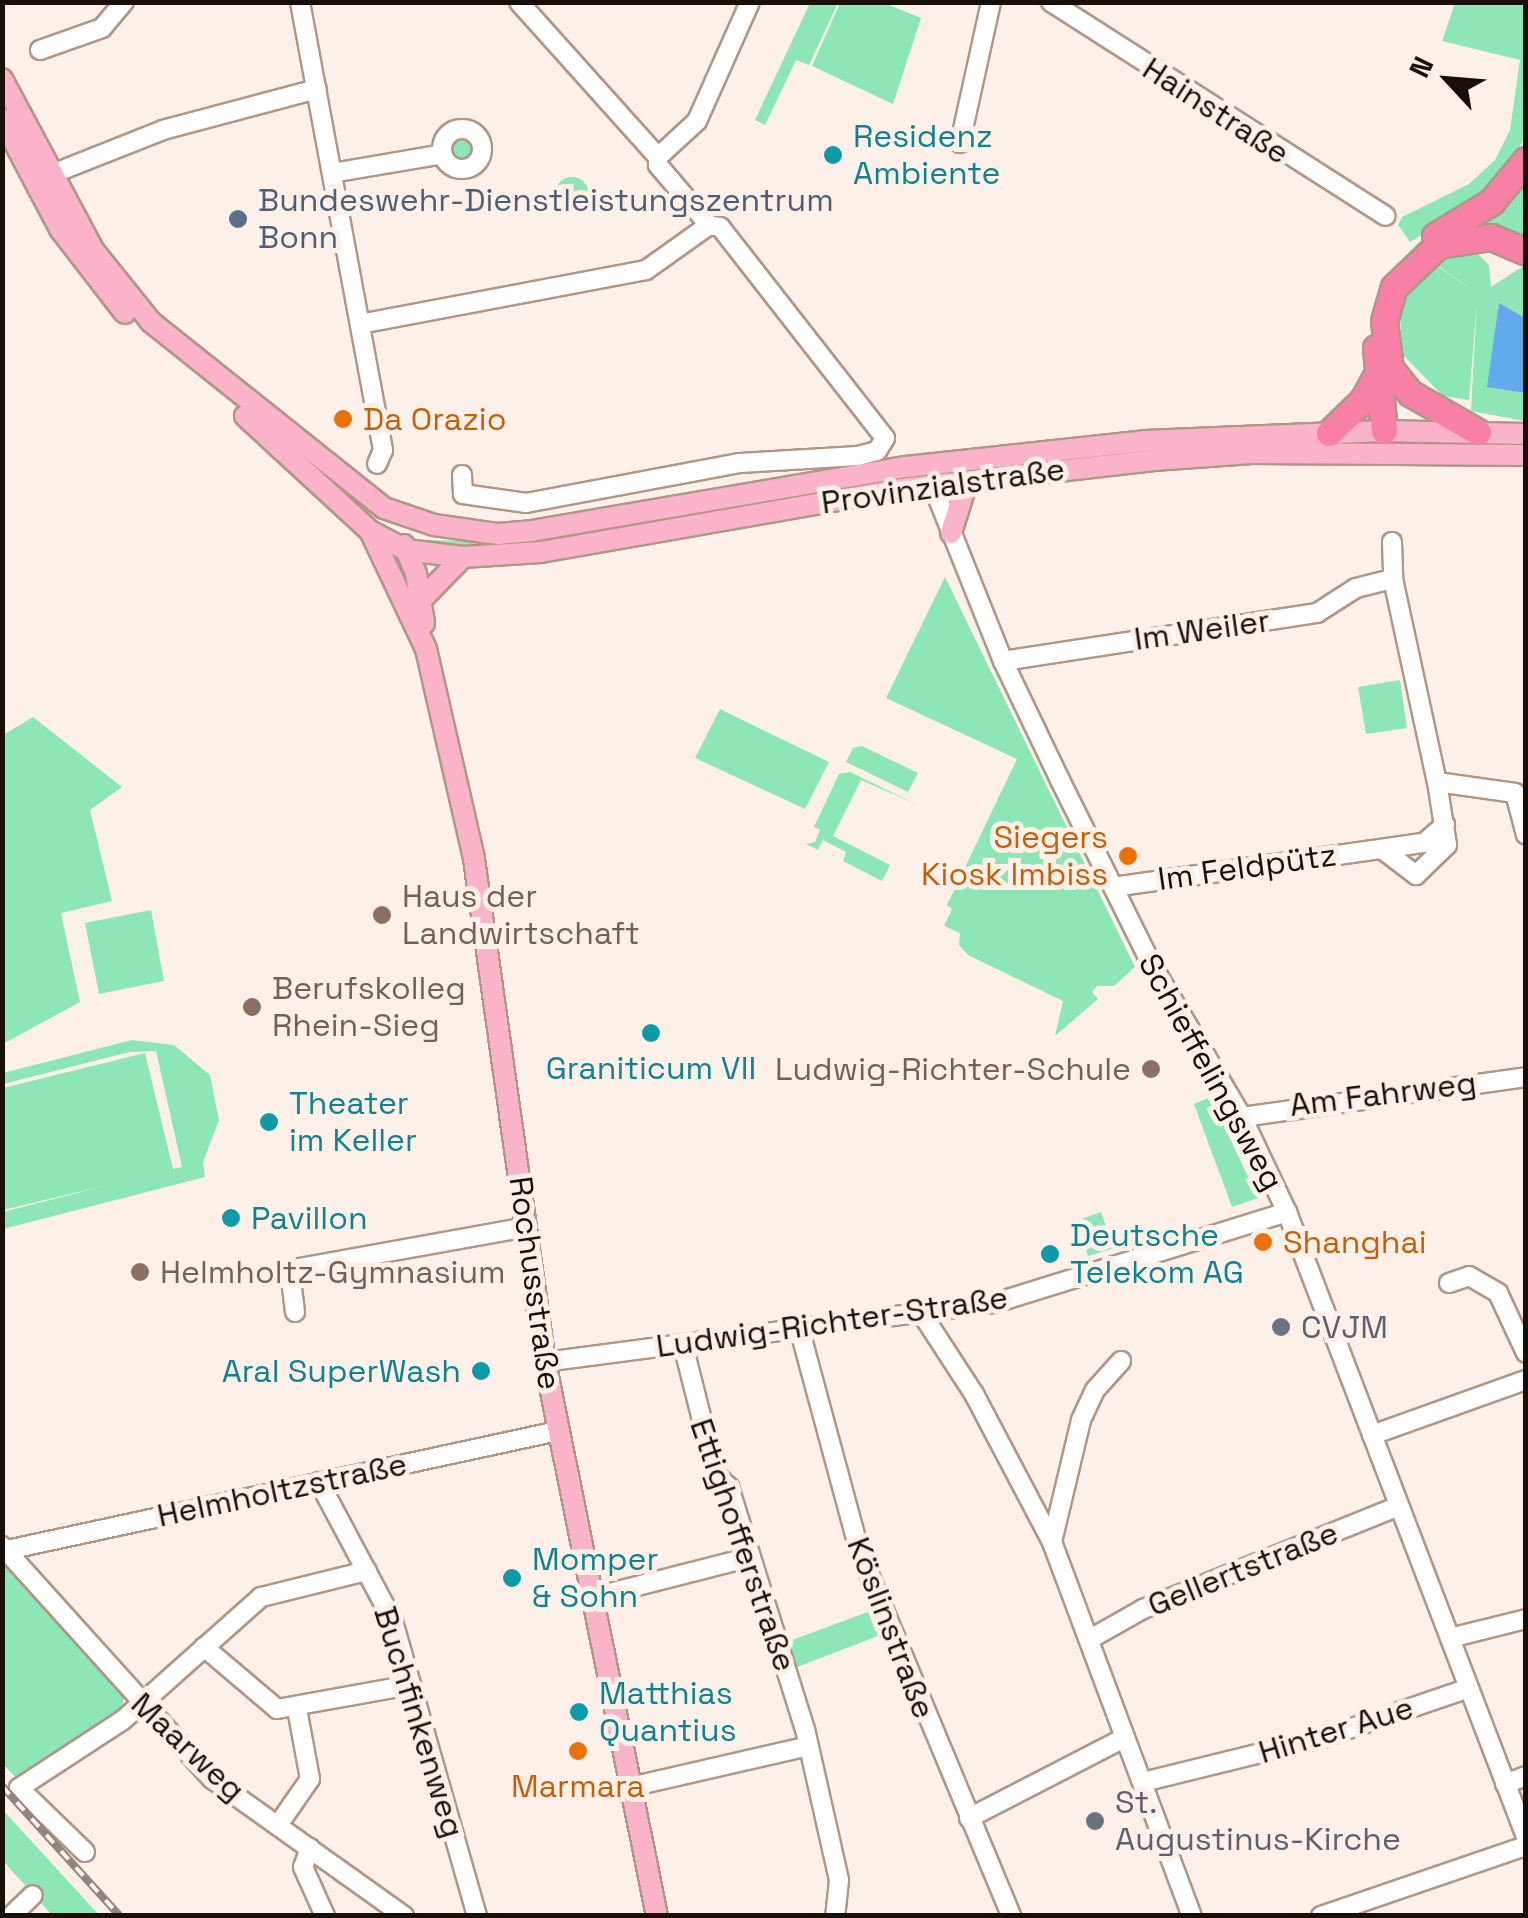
<!DOCTYPE html>
<meta charset="utf-8">
<style>
body{margin:0}
#map{position:relative;width:1528px;height:1918px;overflow:hidden;background:#fcf0e9;font-family:"Space Grotesk",sans-serif}
div>[style]{position:absolute}
[style*='--x']{left:calc(var(--x)*1px);top:calc(var(--y)*1px);width:calc(var(--w)*1px);rotate:calc(var(--a)*1deg)}
.green>*{inset:0;background:#8de6b6}
.round{border-radius:50%}
.water>*{inset:0;background:#61aaed}
.roads{filter:drop-shadow(2px 0 #b29685) drop-shadow(-2px 0 #b29685) drop-shadow(0 2px #b29685) drop-shadow(0 -2px #b29685)}
.minor>*{height:18px;margin:-9px;padding:0 9px;transform-origin:9px;border-radius:9px;background:#fff}
.minor>.ring{margin:-9px;padding:0;box-sizing:content-box;background:none;border:18px solid #fff;border-radius:50%}
.major>*{height:20px;margin:-10px;padding:0 10px;transform-origin:10px;border-radius:10px;background:#fbb3ca}
.highway>*{height:25px;margin:-12.5px;padding:0 12.5px;transform-origin:12.5px;border-radius:12.5px;background:#f880a6}
.rail>*{height:8px;margin-top:-4px;transform-origin:0;background:repeating-linear-gradient(90deg,#fcf0e9 0 11px,#91867f 0 22px);box-sizing:border-box;border-block:2px solid #91867f}
.dots>*{width:28px;height:28px;translate:-50% -50%;box-sizing:border-box;border:5px solid #fcf0e9;border-radius:50%}
span{translate:-50% -50%;white-space:nowrap;text-align:center;line-height:1.15;-webkit-text-stroke:10px #fcf0e9;paint-order:stroke}
.street-label{font-size:32px;color:#190f09}
.culture-label{font-size:32px;color:#0d838f}
.left{translate:0 -50%;text-align:left}
.right{translate:-100% -50%;text-align:right}
.service-label{font-size:32px;color:#4e5e75}
.food-label{font-size:32px;color:#c56008}
.education-label{font-size:32px;color:#785e54}
.worship-label{font-size:32px;color:#5b616d}
.frame{position:absolute;inset:0;border:5px solid #190f09;pointer-events:none}
.north{position:absolute;left:1398px;top:30px;width:100px;height:100px;-webkit-text-stroke:8px #fcf0e9;paint-order:stroke;rotate:296deg;font-size:28px;font-weight:700;line-height:40px;text-align:center;color:#190f09}
.north::after{content:'';display:block;margin:auto;width:35px;height:45px;background:#190f09;clip-path:polygon(50% 0,100% 100%,50% 72%,0 100%)}
</style>
<div id="map">
<div class="green">
<i style="clip-path:polygon(810px 3px,838px 3px,809px 65px,796px 60px,765px 125px,755px 120px)"></i>
<i style="clip-path:polygon(840px 3px,884px 3px,921px 18px,893px 104px,812px 66px)"></i>
<i style="clip-path:polygon(1455px 3px,1525px 3px,1525px 139px,1477px 201px,1410px 242px,1398px 225px,1402px 217px,1469px 184px,1495px 160px,1510px 130px,1520px 60px,1442px 41px)"></i>
<i class="round" style="left:450px;top:133px;width:30px;height:30px"></i>
<i style="clip-path:polygon(1525px 168px,1525px 246px,1445px 235px)"></i>
<i class="round" style="left:555px;top:177px;width:34px;height:34px"></i>
<i style="clip-path:polygon(1473px 249px,1489px 265px,1491px 287px,1525px 265px,1525px 318px,1499px 304px,1488px 387px,1525px 393px,1525px 421px,1471px 411px,1477px 301px,1469px 400px,1443px 396px,1403px 355px,1399px 307px,1409px 283px,1426px 258px,1477px 294px,1430px 260px)"></i>
<i style="clip-path:polygon(896px 476px,897px 483px,537px 545px,430px 549px,426px 540px,514px 542px)"></i>
<i style="clip-path:polygon(945px 577px,1135px 967px,1114px 986px,1097px 986px,1092px 992px,1098px 999px,1055px 1036px,1063px 1001px,968px 955px,959px 945px,960px 933px,944px 926px,952px 909px,947px 905px,1017px 759px,886px 698px)"></i>
<i style="clip-path:polygon(1400px 680px,1407px 728px,1366px 734px,1358px 687px)"></i>
<i style="clip-path:polygon(720px 709px,829px 762px,805px 809px,695px 758px)"></i>
<i style="clip-path:polygon(33px 717px,122px 787px,90px 810px,112px 901px,61px 913px,80px 1002px,3px 1044px,3px 735px)"></i>
<i style="clip-path:polygon(862px 746px,918px 773px,908px 792px,846px 762px,853px 748px)"></i>
<i style="clip-path:polygon(850px 772px,918px 805px,861px 780px,833px 836px,890px 865px,882px 881px,843px 861px,846px 852px,823px 840px,818px 850px,806px 844px,815px 842px,820px 830px,814px 827px,839px 774px)"></i>
<i style="clip-path:polygon(151px 910px,164px 981px,99px 994px,85px 923px)"></i>
<i style="clip-path:polygon(132px 1040px,174px 1045px,210px 1075px,219px 1120px,203px 1162px,205px 1177px,3px 1229px,3px 1212px,108px 1185px,3px 1210px,3px 1088px,145px 1053px,173px 1169px,182px 1167px,156px 1051px,130px 1052px,3px 1084px,3px 1073px)"></i>
<i style="clip-path:polygon(1208px 1098px,1225px 1128px,1258px 1198px,1232px 1207px,1194px 1104px)"></i>
<i style="clip-path:polygon(1101px 1212px,1108px 1232px,1124px 1227px,1129px 1244px,1088px 1256px,1078px 1220px)"></i>
<i style="clip-path:polygon(2px 1560px,124px 1696px,121px 1713px,19px 1781px,3px 1764px)"></i>
<i style="clip-path:polygon(873px 1610px,883px 1634px,792px 1669px,784px 1643px)"></i>
<i style="clip-path:polygon(2px 1809px,99px 1915px,52px 1915px,3px 1861px)"></i>
</div>
<div class="water">
<i style="clip-path:polygon(1499px 303px,1525px 318px,1525px 393px,1487px 387px)"></i>
</div>
<div class="roads">
<div class="minor">
<i style="--x:300;--y:2;--w:456;--a:79.5"></i>
<i style="--x:383;--y:450;--w:15;--a:113"></i>
<i style="--x:1051;--y:2;--w:397;--a:32.6"></i>
<i style="--x:40;--y:50;--w:66;--a:-19.5"></i>
<i style="--x:102;--y:28;--w:34;--a:-50"></i>
<i class="ring" style="left:442px;top:129px;width:22px;height:22px"></i>
<i style="--x:960;--y:143;--w:144;--a:-77.6"></i>
<i style="--x:658;--y:157;--w:53;--a:-42.7"></i>
<i style="--x:697;--y:121;--w:130;--a:-66"></i>
<i style="--x:332;--y:173;--w:108;--a:-9.6"></i>
<i style="--x:42;--y:178;--w:130;--a:-21.6"></i>
<i style="--x:163;--y:130;--w:159;--a:-14.9"></i>
<i style="--x:360;--y:324;--w:291;--a:-10.7"></i>
<i style="--x:646;--y:270;--w:77;--a:-35.5"></i>
<i style="--x:462;--y:475;--w:19;--a:87"></i>
<i style="--x:463;--y:494;--w:64;--a:8.1"></i>
<i style="--x:526;--y:503;--w:218;--a:-10.6"></i>
<i style="--x:740;--y:463;--w:118;--a:-3.4"></i>
<i style="--x:858;--y:456;--w:20;--a:-15"></i>
<i style="--x:877;--y:451;--w:15;--a:-58"></i>
<i style="--x:885;--y:438;--w:268;--a:-128"></i>
<i style="--x:720;--y:227;--w:11;--a:-170"></i>
<i style="--x:709;--y:225;--w:79;--a:-130.4"></i>
<i style="--x:658;--y:165;--w:8;--a:-90"></i>
<i style="--x:658;--y:157;--w:208;--a:-131.9"></i>
<i style="--x:933;--y:486;--w:188;--a:68.2"></i>
<i style="--x:1003;--y:661;--w:132;--a:64.4"></i>
<i style="--x:1060;--y:780;--w:209;--a:63.6"></i>
<i style="--x:1153;--y:967;--w:174;--a:59.3"></i>
<i style="--x:1242;--y:1117;--w:105;--a:64.7"></i>
<i style="--x:1287;--y:1212;--w:669;--a:69.07"></i>
<i style="--x:1392;--y:542;--w:37;--a:88"></i>
<i style="--x:1393;--y:579;--w:208;--a:77.8"></i>
<i style="--x:1437;--y:782;--w:79;--a:8"></i>
<i style="--x:1515;--y:793;--w:43;--a:75.3"></i>
<i style="--x:1003;--y:661;--w:318;--a:-8.7"></i>
<i style="--x:1317;--y:613;--w:46;--a:-32.7"></i>
<i style="--x:1356;--y:588;--w:38;--a:-14"></i>
<i style="--x:1382;--y:849;--w:43;--a:37.4"></i>
<i style="--x:1416;--y:875;--w:43;--a:-44.1"></i>
<i style="--x:1447;--y:845;--w:64;--a:-99"></i>
<i style="--x:1113;--y:887;--w:314;--a:-8.1"></i>
<i style="--x:1424;--y:843;--w:28;--a:-41"></i>
<i style="--x:1242;--y:1117;--w:287;--a:-8"></i>
<i style="--x:1449;--y:1283;--w:21;--a:-19"></i>
<i style="--x:1469;--y:1276;--w:34;--a:30"></i>
<i style="--x:1498;--y:1293;--w:66;--a:65"></i>
<i style="--x:295;--y:1312;--w:35;--a:-97"></i>
<i style="--x:291;--y:1277;--w:12;--a:-48"></i>
<i style="--x:299;--y:1268;--w:231;--a:-10.2"></i>
<i style="--x:922;--y:1314;--w:95;--a:57"></i>
<i style="--x:974;--y:1394;--w:167;--a:62.2"></i>
<i style="--x:1052;--y:1542;--w:399;--a:69.5"></i>
<i style="--x:800;--y:1331;--w:227;--a:74.9"></i>
<i style="--x:859;--y:1550;--w:396;--a:67.4"></i>
<i style="--x:683;--y:1345;--w:134;--a:75.8"></i>
<i style="--x:716;--y:1475;--w:18;--a:43"></i>
<i style="--x:729;--y:1487;--w:254;--a:72.6"></i>
<i style="--x:805;--y:1729;--w:155;--a:77.3"></i>
<i style="--x:839;--y:1880;--w:36;--a:96"></i>
<i style="--x:545;--y:1362;--w:454;--a:-7.5"></i>
<i style="--x:995;--y:1303;--w:306;--a:-17.3"></i>
<i style="--x:1372;--y:1435;--w:164;--a:-19.7"></i>
<i style="--x:319;--y:1482;--w:157;--a:62"></i>
<i style="--x:393;--y:1621;--w:307;--a:74.1"></i>
<i style="--x:1052;--y:1542;--w:125;--a:-76.6"></i>
<i style="--x:1081;--y:1420;--w:33;--a:-65"></i>
<i style="--x:1095;--y:1390;--w:39;--a:-48"></i>
<i style="--x:2;--y:1546;--w:314;--a:48"></i>
<i style="--x:212;--y:1779;--w:236;--a:35.5"></i>
<i style="--x:7;--y:1550;--w:564;--a:-12.19"></i>
<i style="--x:590;--y:1598;--w:166;--a:-14.3"></i>
<i style="--x:1450;--y:1638;--w:78;--a:-14"></i>
<i style="--x:1090;--y:1639;--w:61;--a:-29.5"></i>
<i style="--x:1143;--y:1609;--w:276;--a:-21.9"></i>
<i style="--x:204;--y:1647;--w:96;--a:40.3"></i>
<i style="--x:277;--y:1709;--w:136;--a:-10.2"></i>
<i style="--x:1143;--y:1782;--w:184;--a:-13.8"></i>
<i style="--x:1322;--y:1738;--w:155;--a:-18.8"></i>
<i style="--x:1505;--y:1784;--w:22;--a:-21"></i>
<i style="--x:630;--y:1787;--w:179;--a:-12.9"></i>
<i style="--x:969;--y:1818;--w:174;--a:-27.3"></i>
<i style="--x:278;--y:1825;--w:56;--a:-55.2"></i>
<i style="--x:310;--y:1779;--w:71;--a:-100.5"></i>
<i style="--x:310;--y:1848;--w:20;--a:110"></i>
<i style="--x:303;--y:1867;--w:54;--a:65.8"></i>
<i style="--x:85;--y:1852;--w:92;--a:-135.9"></i>
<i style="--x:19;--y:1788;--w:124;--a:-33.2"></i>
<i style="--x:123;--y:1720;--w:185;--a:-41.7"></i>
<i style="--x:261;--y:1597;--w:109;--a:-13.8"></i>
<i style="--x:11;--y:1916;--w:30;--a:-44"></i>
<i style="--x:1321;--y:1916;--w:217;--a:-18.9"></i>
</div>
<div class="major">
<i style="--x:2;--y:79;--w:195;--a:61.9"></i>
<i style="--x:94;--y:251;--w:91;--a:51.2"></i>
<i style="--x:151;--y:322;--w:298;--a:38.6"></i>
<i style="--x:384;--y:508;--w:53;--a:18.8"></i>
<i style="--x:434;--y:525;--w:65;--a:8"></i>
<i style="--x:498;--y:534;--w:33;--a:-5"></i>
<i style="--x:531;--y:531;--w:380;--a:-9.7"></i>
<i style="--x:906;--y:467;--w:240;--a:-6.2"></i>
<i style="--x:1145;--y:441;--w:239;--a:-2.4"></i>
<i style="--x:1384;--y:431;--w:142;--a:1.2"></i>
<i style="--x:2;--y:119;--w:124;--a:62.2"></i>
<i style="--x:60;--y:229;--w:106;--a:52.3"></i>
<i style="--x:245;--y:416;--w:170;--a:42.6"></i>
<i style="--x:370;--y:531;--w:41;--a:27.8"></i>
<i style="--x:406;--y:550;--w:57;--a:7"></i>
<i style="--x:463;--y:557;--w:78;--a:-3.7"></i>
<i style="--x:541;--y:552;--w:365;--a:-9.9"></i>
<i style="--x:901;--y:489;--w:255;--a:-6.5"></i>
<i style="--x:1154;--y:460;--w:98;--a:-4.1"></i>
<i style="--x:1252;--y:453;--w:274;--a:0.4"></i>
<i style="--x:371;--y:533;--w:128;--a:64.6"></i>
<i style="--x:426;--y:649;--w:215;--a:77.1"></i>
<i style="--x:474;--y:859;--w:508;--a:81.97"></i>
<i style="--x:545;--y:1362;--w:565;--a:78.57"></i>
<i style="--x:951;--y:533;--w:53;--a:-72.6"></i>
<i style="--x:404;--y:545;--w:30;--a:67"></i>
<i style="--x:416;--y:573;--w:51;--a:80.9"></i>
<i style="--x:422;--y:599;--w:59;--a:-45.7"></i>
</div>
<div class="highway">
<i style="--x:1435;--y:236;--w:66;--a:-31.3"></i>
<i style="--x:1491;--y:202;--w:55;--a:-50.2"></i>
<i style="--x:1376;--y:348;--w:83;--a:84.5"></i>
<i style="--x:1478;--y:432;--w:78;--a:-150.2"></i>
<i style="--x:1410;--y:393;--w:32;--a:-129"></i>
<i style="--x:1390;--y:368;--w:47;--a:-97.3"></i>
<i style="--x:1384;--y:321;--w:35;--a:-74"></i>
<i style="--x:1394;--y:287;--w:61;--a:-43.7"></i>
<i style="--x:1438;--y:245;--w:54;--a:-8.6"></i>
<i style="--x:1491;--y:237;--w:38;--a:23"></i>
<i style="--x:1329;--y:433;--w:47;--a:-44.1"></i>
<i style="--x:1363;--y:400;--w:25;--a:-61"></i>
</div>
</div>
<div class="rail">
<i style="--x:2;--y:1786;--w:176;--a:47.8"></i>
</div>
<div class="dots">
<i style="left:833px;top:155px;background:#0f9aa8"></i>
<i style="left:238px;top:219px;background:#5c6f8a"></i>
<i style="left:343px;top:419px;background:#e8710a"></i>
<i style="left:1128px;top:856px;background:#e8710a"></i>
<i style="left:382px;top:915px;background:#8d6e63"></i>
<i style="left:252px;top:1007px;background:#8d6e63"></i>
<i style="left:651px;top:1033px;background:#0f9aa8"></i>
<i style="left:1151px;top:1069px;background:#8d6e63"></i>
<i style="left:269px;top:1122px;background:#0f9aa8"></i>
<i style="left:231px;top:1218px;background:#0f9aa8"></i>
<i style="left:1263px;top:1242px;background:#e8710a"></i>
<i style="left:1050px;top:1254px;background:#0f9aa8"></i>
<i style="left:140px;top:1272px;background:#8d6e63"></i>
<i style="left:1281px;top:1327px;background:#6b7280"></i>
<i style="left:481px;top:1371px;background:#0f9aa8"></i>
<i style="left:512px;top:1578px;background:#0f9aa8"></i>
<i style="left:579px;top:1712px;background:#0f9aa8"></i>
<i style="left:578px;top:1751px;background:#e8710a"></i>
<i style="left:1095px;top:1821px;background:#6b7280"></i>
</div>
<div class="street-label">
<span style="left:1216px;top:111px;rotate:33deg">Hainstraße</span>
<span style="left:943px;top:486px;rotate:-8deg">Provinzialstraße</span>
<span style="left:1202px;top:630px;rotate:-8deg">Im Weiler</span>
<span style="left:1247px;top:867px;rotate:-8deg">Im Feldpütz</span>
<span style="left:1211px;top:1072px;rotate:61deg">Schieffelingsweg</span>
<span style="left:1383px;top:1094px;rotate:-7deg">Am Fahrweg</span>
<span style="left:535px;top:1283px;rotate:82deg">Rochusstraße</span>
<span style="left:832px;top:1322px;rotate:-8deg">Ludwig-Richter-Straße</span>
<span style="left:282px;top:1490px;rotate:-12deg">Helmholtzstraße</span>
<span style="left:743px;top:1545px;rotate:71deg">Ettighofferstraße</span>
<span style="left:1243px;top:1569px;rotate:-22deg">Gellertstraße</span>
<span style="left:891px;top:1628px;rotate:69deg">Köslinstraße</span>
<span style="left:419px;top:1722px;rotate:73deg">Buchfinkenweg</span>
<span style="left:1336px;top:1730px;rotate:-17deg">Hinter Aue</span>
<span style="left:188px;top:1747px;rotate:43deg">Maarweg</span>
</div>
<div class="culture-label">
<span class="left" style="left:853px;top:155px">Residenz<br>Ambiente</span>
<span style="left:651px;top:1068px">Graniticum VII</span>
<span class="left" style="left:289px;top:1122px">Theater<br>im Keller</span>
<span class="left" style="left:251px;top:1218px">Pavillon</span>
<span class="left" style="left:1070px;top:1254px">Deutsche<br>Telekom AG</span>
<span class="right" style="left:461px;top:1371px">Aral SuperWash</span>
<span class="left" style="left:532px;top:1578px">Momper<br>&amp; Sohn</span>
<span class="left" style="left:599px;top:1712px">Matthias<br>Quantius</span>
</div>
<div class="service-label">
<span class="left" style="left:258px;top:219px">Bundeswehr-Dienstleistungszentrum<br>Bonn</span>
</div>
<div class="food-label">
<span class="left" style="left:363px;top:419px">Da Orazio</span>
<span class="right" style="left:1108px;top:856px">Siegers<br>Kiosk Imbiss</span>
<span class="left" style="left:1283px;top:1242px">Shanghai</span>
<span style="left:578px;top:1786px">Marmara</span>
</div>
<div class="education-label">
<span class="left" style="left:402px;top:915px">Haus der<br>Landwirtschaft</span>
<span class="left" style="left:272px;top:1007px">Berufskolleg<br>Rhein-Sieg</span>
<span class="right" style="left:1131px;top:1069px">Ludwig-Richter-Schule</span>
<span class="left" style="left:160px;top:1272px">Helmholtz-Gymnasium</span>
</div>
<div class="worship-label">
<span class="left" style="left:1301px;top:1327px">CVJM</span>
<span class="left" style="left:1115px;top:1821px">St.<br>Augustinus-Kirche</span>
</div>
<div class="frame"></div>
<div class="north">N</div>
</div>
